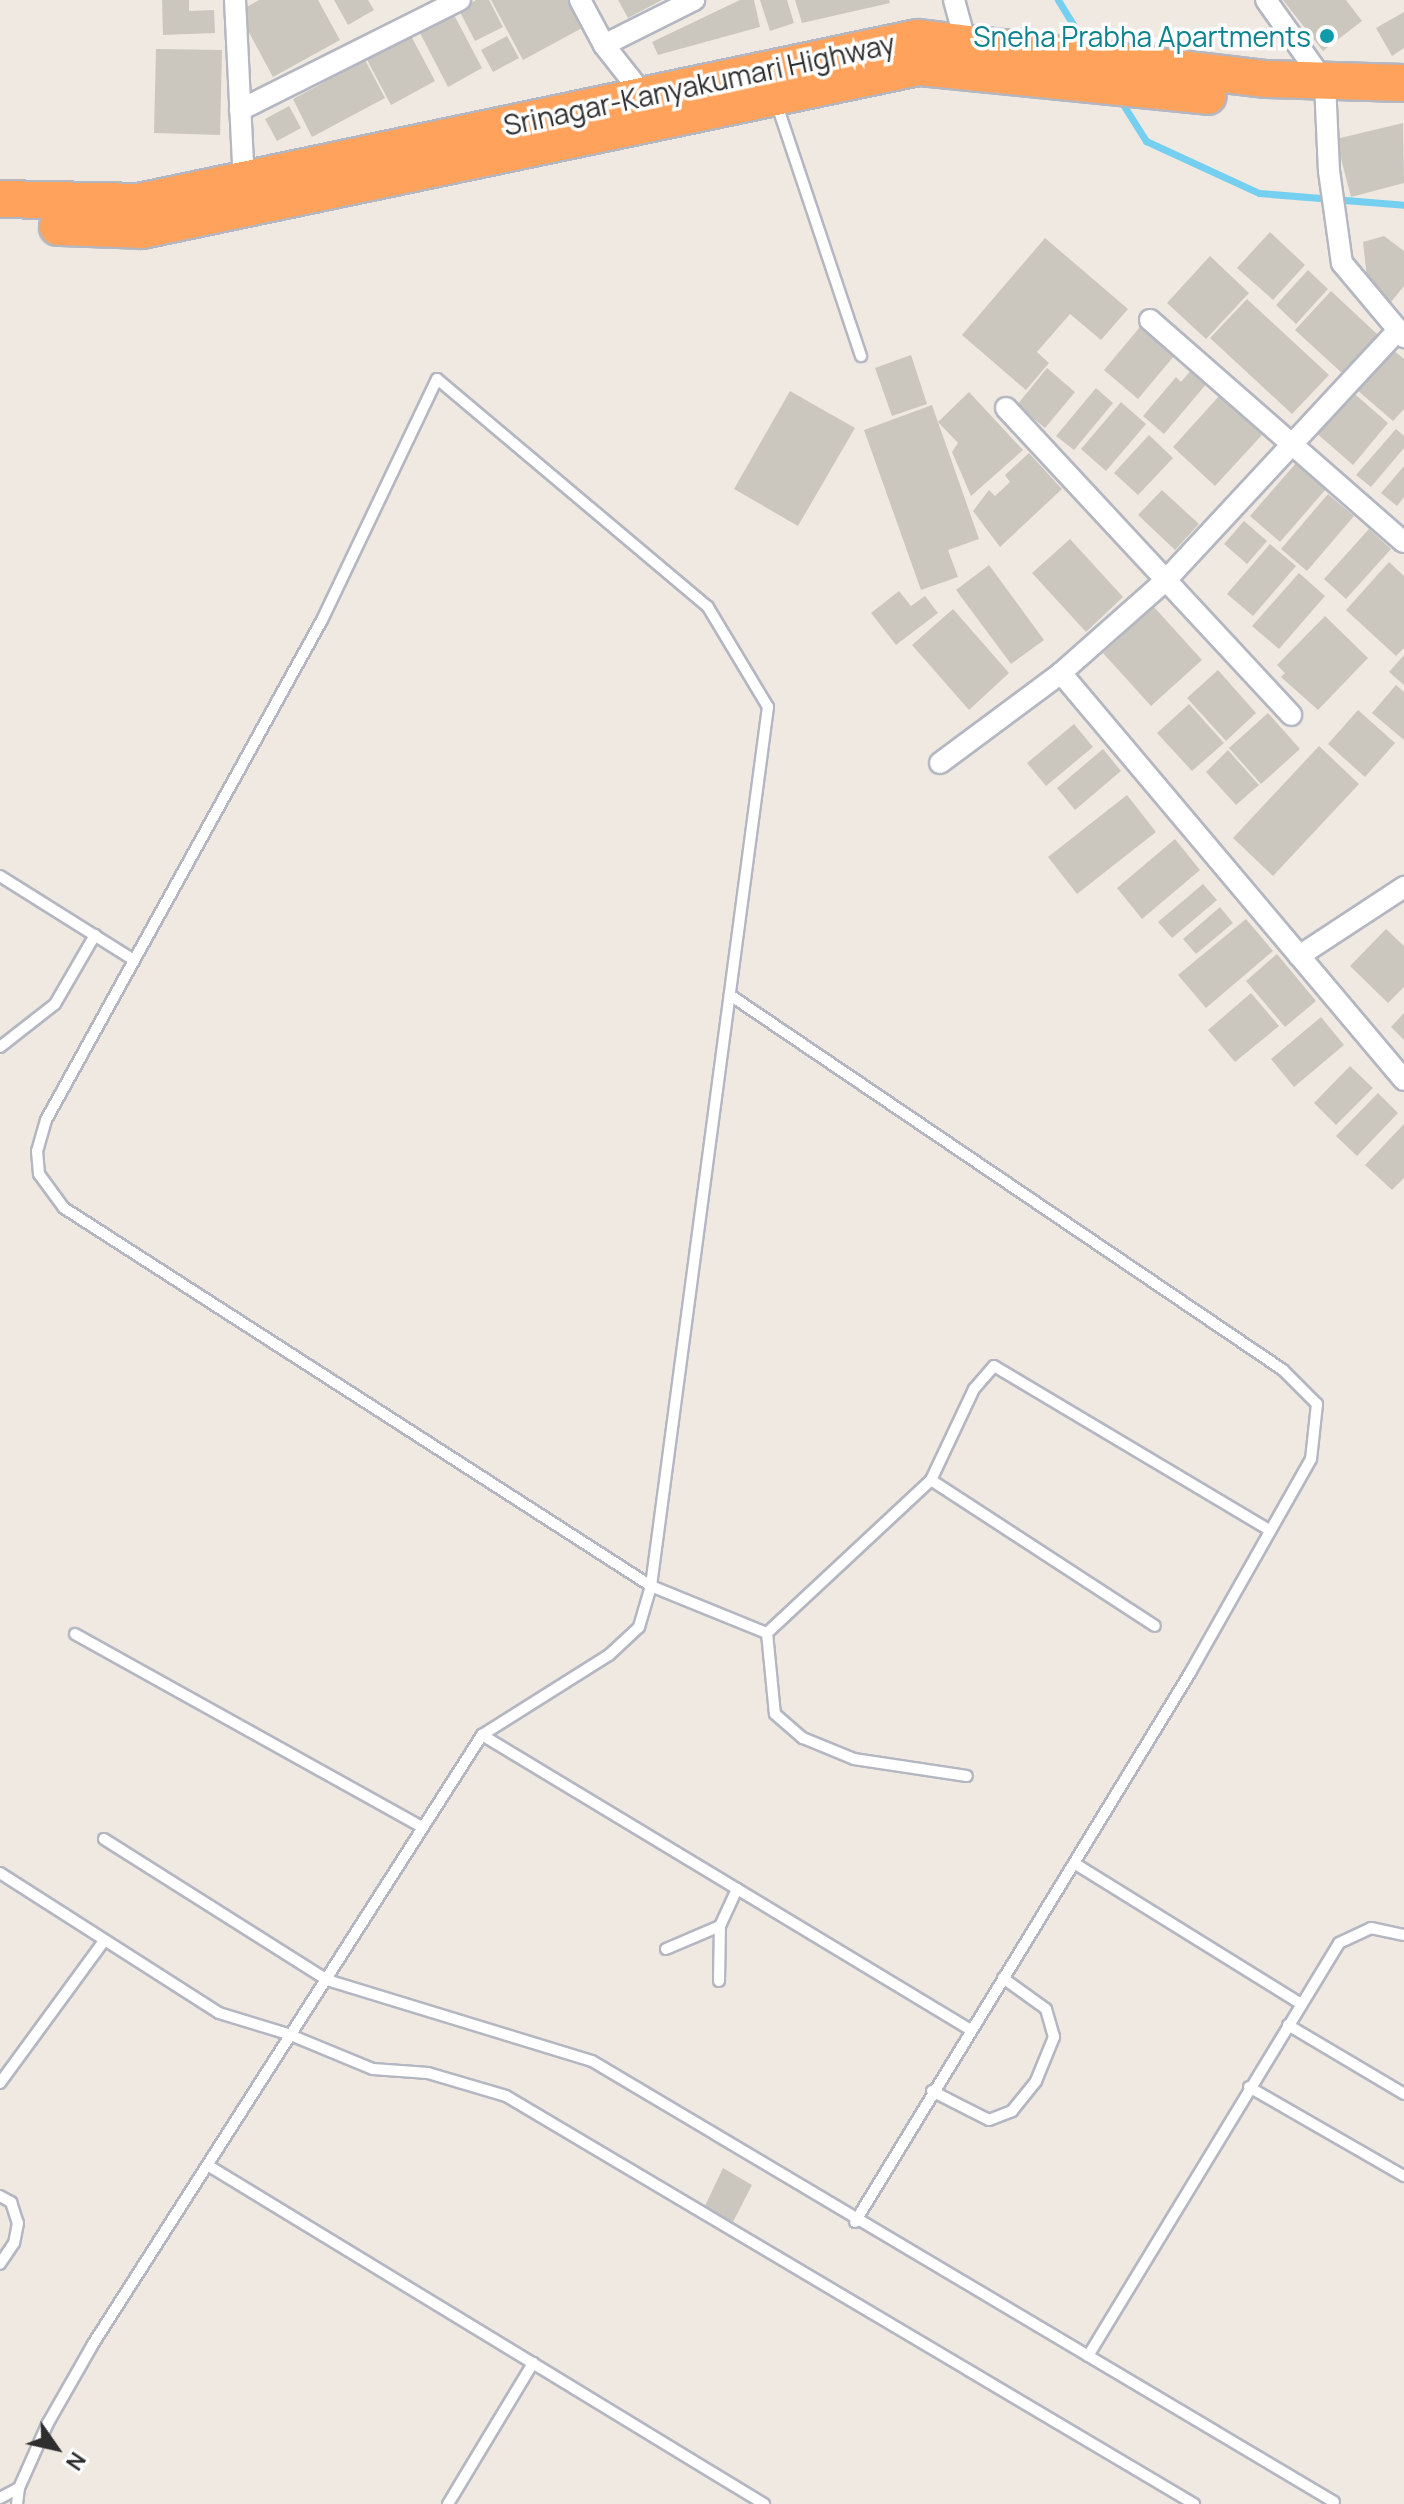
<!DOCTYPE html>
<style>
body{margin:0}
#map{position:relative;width:1404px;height:2504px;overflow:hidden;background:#efe9e1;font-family:Manrope,sans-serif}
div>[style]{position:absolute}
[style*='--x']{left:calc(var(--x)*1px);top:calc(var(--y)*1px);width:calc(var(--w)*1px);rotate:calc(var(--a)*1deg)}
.stream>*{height:7px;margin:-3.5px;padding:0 3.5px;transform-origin:3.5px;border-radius:3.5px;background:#75cff0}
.building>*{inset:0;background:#cbc7bf}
.roads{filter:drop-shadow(2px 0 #b4b7c1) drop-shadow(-2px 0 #b4b7c1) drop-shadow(0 2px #b4b7c1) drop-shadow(0 -2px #b4b7c1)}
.lane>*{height:10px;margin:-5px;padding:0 5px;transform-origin:5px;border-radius:5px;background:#fff}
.street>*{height:20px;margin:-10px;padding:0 10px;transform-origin:10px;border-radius:10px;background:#fff}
.highway>*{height:36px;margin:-18px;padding:0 18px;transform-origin:18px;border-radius:18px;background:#ffa35c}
.dots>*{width:22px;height:22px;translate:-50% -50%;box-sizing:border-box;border:4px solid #fff;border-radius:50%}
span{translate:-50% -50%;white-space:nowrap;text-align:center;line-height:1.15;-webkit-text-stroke:7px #fff;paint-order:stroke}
.culture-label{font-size:28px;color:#0d838f}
.right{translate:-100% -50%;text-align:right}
.street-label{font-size:28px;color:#2e2e2e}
.north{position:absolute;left:16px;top:2408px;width:80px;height:80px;-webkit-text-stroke:6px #fff;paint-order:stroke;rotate:124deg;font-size:22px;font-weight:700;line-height:32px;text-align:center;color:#2e2e2e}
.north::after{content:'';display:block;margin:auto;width:28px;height:36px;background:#2e2e2e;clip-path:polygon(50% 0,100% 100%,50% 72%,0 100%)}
</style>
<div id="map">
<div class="stream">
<i style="--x:1058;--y:0;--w:55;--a:58.3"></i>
<i style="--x:1119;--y:98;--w:51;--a:57.9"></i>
<i style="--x:1146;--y:141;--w:124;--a:24.7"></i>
<i style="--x:1259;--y:193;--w:145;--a:4.7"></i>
</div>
<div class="building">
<i style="clip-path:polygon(162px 0,189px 0,189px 11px,214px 10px,215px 33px,163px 35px)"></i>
<i style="clip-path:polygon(259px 0,318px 0,340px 40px,273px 77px,238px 12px)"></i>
<i style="clip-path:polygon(334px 0,368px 0,374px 10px,348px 25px)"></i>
<i style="clip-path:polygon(476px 0,489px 0,503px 27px,475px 41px,459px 10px)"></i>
<i style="clip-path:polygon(491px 0,570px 0,584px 27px,523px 60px)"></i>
<i style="clip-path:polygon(618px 0,662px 0,628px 18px)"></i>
<i style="clip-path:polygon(740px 0,754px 0,760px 27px,658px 55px,652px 42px)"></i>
<i style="clip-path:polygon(760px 0,787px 0,794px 23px,770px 31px)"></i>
<i style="clip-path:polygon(795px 0,889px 0,890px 3px,802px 23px)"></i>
<i style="clip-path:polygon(1283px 0,1346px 0,1362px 21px,1323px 51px)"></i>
<i style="clip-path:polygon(1404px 12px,1404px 48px,1392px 56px,1376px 28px)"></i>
<i style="clip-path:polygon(453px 13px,482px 68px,448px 87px,419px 31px)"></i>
<i style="clip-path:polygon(410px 34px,435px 81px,391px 105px,366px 58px)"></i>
<i style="clip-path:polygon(507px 36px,519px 58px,493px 72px,481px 50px)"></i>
<i style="clip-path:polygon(156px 49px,222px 50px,220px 135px,154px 133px)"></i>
<i style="clip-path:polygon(365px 60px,385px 98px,312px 137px,293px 99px)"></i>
<i style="clip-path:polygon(289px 106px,301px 128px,277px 141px,265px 119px)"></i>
<i style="clip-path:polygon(1403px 123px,1404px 183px,1351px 197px,1336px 139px)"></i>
<i style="clip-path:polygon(1270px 232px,1305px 265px,1273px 300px,1237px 268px)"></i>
<i style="clip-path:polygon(1384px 236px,1404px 251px,1404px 286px,1391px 302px,1367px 278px,1363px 242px)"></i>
<i style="clip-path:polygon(1045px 238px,1128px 309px,1101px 340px,1070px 314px,1037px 352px,1049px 363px,1026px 390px,962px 335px)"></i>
<i style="clip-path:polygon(1210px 256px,1249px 293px,1206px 339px,1167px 303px)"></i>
<i style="clip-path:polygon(1308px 270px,1328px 289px,1296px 324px,1276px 305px)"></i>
<i style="clip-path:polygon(1331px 291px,1378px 335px,1343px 374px,1295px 330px)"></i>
<i style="clip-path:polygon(1247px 299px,1329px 375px,1292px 414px,1210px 338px)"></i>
<i style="clip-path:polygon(1140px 327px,1174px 356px,1138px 399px,1104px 370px)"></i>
<i style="clip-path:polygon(1392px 349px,1404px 359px,1404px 409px,1393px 421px,1357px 390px)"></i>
<i style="clip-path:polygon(911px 355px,927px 404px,892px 416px,875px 368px)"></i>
<i style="clip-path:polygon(1047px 368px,1075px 392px,1045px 428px,1017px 405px)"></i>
<i style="clip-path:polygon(1192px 369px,1208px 382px,1164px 434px,1143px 416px,1176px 377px,1181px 382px)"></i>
<i style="clip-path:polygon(1096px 388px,1113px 403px,1074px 450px,1056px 436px)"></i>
<i style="clip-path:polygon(1349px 389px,1388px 423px,1353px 465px,1314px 431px)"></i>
<i style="clip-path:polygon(790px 391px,855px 428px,798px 526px,734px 489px)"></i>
<i style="clip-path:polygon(969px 392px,1023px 450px,971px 496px,952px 452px,958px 443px,938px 422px)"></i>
<i style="clip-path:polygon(1220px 395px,1262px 435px,1215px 486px,1173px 447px)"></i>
<i style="clip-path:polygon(1121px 402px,1146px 424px,1106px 471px,1081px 449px)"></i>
<i style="clip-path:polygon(932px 405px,979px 539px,948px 550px,958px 577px,921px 590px,864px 430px)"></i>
<i style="clip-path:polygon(1396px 429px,1404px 436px,1404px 448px,1371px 487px,1356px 475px)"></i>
<i style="clip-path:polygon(1149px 435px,1173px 458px,1138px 495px,1114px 473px)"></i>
<i style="clip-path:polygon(1029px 453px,1062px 489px,1000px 547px,973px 511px,989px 490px,995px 496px,1010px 482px,1005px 475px)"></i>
<i style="clip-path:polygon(1296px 463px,1326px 489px,1280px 542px,1250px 516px)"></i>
<i style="clip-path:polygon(1404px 466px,1404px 497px,1397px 506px,1381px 493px)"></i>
<i style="clip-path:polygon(1162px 490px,1199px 524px,1175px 550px,1138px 515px)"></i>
<i style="clip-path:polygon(1328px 494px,1354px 516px,1307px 571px,1281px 549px)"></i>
<i style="clip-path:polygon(1244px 521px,1267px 541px,1247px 564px,1224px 544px)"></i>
<i style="clip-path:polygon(1369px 529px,1391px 549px,1346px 599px,1324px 579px)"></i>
<i style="clip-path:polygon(1070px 539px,1123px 597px,1086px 632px,1032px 573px)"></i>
<i style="clip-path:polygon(1270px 544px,1296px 566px,1253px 616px,1227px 594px)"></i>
<i style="clip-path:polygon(1389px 562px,1404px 576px,1404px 648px,1396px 656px,1346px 610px)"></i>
<i style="clip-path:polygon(989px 565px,1044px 640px,1011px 664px,956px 590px)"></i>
<i style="clip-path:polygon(1299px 573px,1325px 596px,1279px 649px,1252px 626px)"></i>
<i style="clip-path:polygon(899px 591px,911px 606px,925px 596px,938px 613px,896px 645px,871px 613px)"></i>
<i style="clip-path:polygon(1154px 607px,1202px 660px,1151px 706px,1103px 653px)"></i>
<i style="clip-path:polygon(953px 609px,1009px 673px,969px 710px,912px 645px)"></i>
<i style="clip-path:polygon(1325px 616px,1368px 658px,1318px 710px,1281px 677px,1285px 673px,1277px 665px)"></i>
<i style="clip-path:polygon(1404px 655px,1404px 685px,1389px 672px)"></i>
<i style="clip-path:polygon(1218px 670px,1256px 713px,1226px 741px,1187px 698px)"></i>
<i style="clip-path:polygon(1396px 685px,1404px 692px,1404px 740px,1372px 713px)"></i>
<i style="clip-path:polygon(1189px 704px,1224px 743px,1192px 771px,1157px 733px)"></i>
<i style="clip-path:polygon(1358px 710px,1395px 743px,1365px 777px,1328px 744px)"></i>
<i style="clip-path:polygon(1268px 713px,1300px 749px,1261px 784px,1229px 748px)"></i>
<i style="clip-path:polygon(1074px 724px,1093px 747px,1046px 786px,1027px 763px)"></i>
<i style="clip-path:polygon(1319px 746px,1359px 784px,1273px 876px,1233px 838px)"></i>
<i style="clip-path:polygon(1103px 749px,1121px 771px,1075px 810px,1057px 788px)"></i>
<i style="clip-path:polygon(1228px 750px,1259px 785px,1236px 805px,1206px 772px)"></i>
<i style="clip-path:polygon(1127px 795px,1156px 832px,1077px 894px,1048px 857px)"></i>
<i style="clip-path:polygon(1175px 839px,1200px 870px,1142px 919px,1117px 888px)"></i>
<i style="clip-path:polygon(1203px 884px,1217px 900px,1172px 938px,1158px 922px)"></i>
<i style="clip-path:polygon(1220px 907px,1233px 923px,1196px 954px,1183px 939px)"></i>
<i style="clip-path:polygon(1246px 919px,1273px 951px,1206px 1008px,1178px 975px)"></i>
<i style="clip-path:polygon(1386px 929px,1404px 946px,1404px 987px,1388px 1003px,1350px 966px)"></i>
<i style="clip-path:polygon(1277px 954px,1316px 1001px,1285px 1027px,1246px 981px)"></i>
<i style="clip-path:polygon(1251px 993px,1279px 1026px,1235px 1062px,1208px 1030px)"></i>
<i style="clip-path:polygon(1404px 1013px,1404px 1040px,1391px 1027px)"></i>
<i style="clip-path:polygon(1321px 1017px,1344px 1045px,1294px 1087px,1271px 1059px)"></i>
<i style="clip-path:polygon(1350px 1066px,1373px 1088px,1336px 1125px,1314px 1103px)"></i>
<i style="clip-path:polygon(1378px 1093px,1398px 1113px,1357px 1156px,1336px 1136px)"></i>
<i style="clip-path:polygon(1404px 1124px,1404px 1178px,1392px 1190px,1365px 1165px)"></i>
<i style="clip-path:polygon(723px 2168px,752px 2185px,733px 2222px,704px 2208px)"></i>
</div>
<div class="roads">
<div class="lane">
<i style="--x:776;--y:102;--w:268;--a:71.5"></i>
<i style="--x:0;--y:876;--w:158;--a:32.1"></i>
<i style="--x:730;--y:995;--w:668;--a:34.14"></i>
<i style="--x:1283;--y:1370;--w:48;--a:45"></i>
<i style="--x:1317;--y:1404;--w:55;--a:96.2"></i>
<i style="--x:1311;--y:1459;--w:246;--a:119.5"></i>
<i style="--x:1190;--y:1673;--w:643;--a:121.39"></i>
<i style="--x:0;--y:1047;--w:70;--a:-38"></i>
<i style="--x:55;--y:1004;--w:80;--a:-59.9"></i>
<i style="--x:931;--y:1480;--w:101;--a:-64.7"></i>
<i style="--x:974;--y:1389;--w:30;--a:-49"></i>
<i style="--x:994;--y:1366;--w:318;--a:30.8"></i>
<i style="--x:767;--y:1633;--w:224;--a:-43"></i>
<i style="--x:931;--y:1480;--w:267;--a:33.1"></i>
<i style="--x:75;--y:1634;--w:398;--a:29.1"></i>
<i style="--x:482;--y:1735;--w:569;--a:31.12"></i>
<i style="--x:104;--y:1839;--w:264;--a:32.3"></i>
<i style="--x:327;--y:1980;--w:277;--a:17"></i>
<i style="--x:592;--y:2061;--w:863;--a:30.72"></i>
<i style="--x:1077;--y:1865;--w:264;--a:31.8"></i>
<i style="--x:0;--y:1873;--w:260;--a:32.6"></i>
<i style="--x:219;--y:2013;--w:72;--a:16.9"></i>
<i style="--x:288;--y:2034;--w:92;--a:22.4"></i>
<i style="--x:373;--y:2069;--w:55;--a:4.2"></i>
<i style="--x:428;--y:2073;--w:81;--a:16.4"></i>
<i style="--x:506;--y:2096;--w:800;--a:30.67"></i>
<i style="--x:666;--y:1949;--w:59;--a:-23.1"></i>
<i style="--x:719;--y:1981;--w:55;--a:-89"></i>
<i style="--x:720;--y:1926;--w:41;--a:-65.3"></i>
<i style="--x:1288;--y:2025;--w:135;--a:30.7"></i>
<i style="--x:0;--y:2083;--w:176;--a:-53.8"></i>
<i style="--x:1249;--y:2087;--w:179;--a:29.9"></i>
<i style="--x:932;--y:2091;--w:64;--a:27"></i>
<i style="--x:989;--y:2120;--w:25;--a:-21"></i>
<i style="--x:1012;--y:2111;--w:38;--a:-51"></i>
<i style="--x:1036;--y:2081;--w:48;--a:-67.8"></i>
<i style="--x:1054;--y:2037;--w:29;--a:-106"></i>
<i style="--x:1046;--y:2009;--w:53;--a:-144.2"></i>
<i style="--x:209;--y:2166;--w:650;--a:31.34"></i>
<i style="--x:0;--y:2196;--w:13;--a:29"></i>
<i style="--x:11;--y:2202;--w:22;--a:72"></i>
<i style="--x:18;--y:2223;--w:20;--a:101"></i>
<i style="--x:14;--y:2243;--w:25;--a:124"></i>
<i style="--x:1088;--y:2356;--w:483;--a:-58.7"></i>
<i style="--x:1339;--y:1943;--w:35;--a:-25"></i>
<i style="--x:1371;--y:1928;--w:34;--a:12"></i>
<i style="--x:0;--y:2498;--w:21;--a:-28"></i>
<i style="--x:17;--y:2504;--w:16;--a:-83"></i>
<i style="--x:19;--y:2488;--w:71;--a:-66"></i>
<i style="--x:48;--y:2423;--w:91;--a:-60.3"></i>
<i style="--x:93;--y:2344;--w:723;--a:-57.43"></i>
<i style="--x:482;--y:1735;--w:150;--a:-32.2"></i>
<i style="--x:609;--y:1655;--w:41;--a:-43"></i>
<i style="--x:639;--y:1627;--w:43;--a:-73.7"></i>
<i style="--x:651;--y:1586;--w:887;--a:-82.42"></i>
<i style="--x:768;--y:707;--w:117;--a:-121"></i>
<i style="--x:708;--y:607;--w:354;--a:-139.9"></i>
<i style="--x:437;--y:379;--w:267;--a:115.5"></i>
<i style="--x:322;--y:620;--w:571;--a:118.9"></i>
<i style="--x:46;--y:1120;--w:32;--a:106"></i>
<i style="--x:37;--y:1151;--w:23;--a:85"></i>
<i style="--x:39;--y:1174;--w:42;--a:53.7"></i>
<i style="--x:64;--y:1208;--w:698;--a:32.78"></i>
<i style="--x:651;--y:1586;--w:125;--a:22.1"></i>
<i style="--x:767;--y:1633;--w:81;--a:84.4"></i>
<i style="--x:775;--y:1714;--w:37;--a:41"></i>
<i style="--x:803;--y:1738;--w:55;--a:22.4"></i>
<i style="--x:854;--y:1759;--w:114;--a:8.6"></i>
<i style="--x:448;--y:2504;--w:165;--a:-58.9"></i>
</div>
<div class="street">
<i style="--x:235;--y:0;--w:181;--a:87.2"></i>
<i style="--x:580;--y:0;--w:51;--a:61.9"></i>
<i style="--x:954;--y:0;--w:46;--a:74.7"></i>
<i style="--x:1266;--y:0;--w:102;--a:54.6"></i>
<i style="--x:1325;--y:83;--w:88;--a:87.4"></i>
<i style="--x:1329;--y:171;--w:93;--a:82"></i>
<i style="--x:1342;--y:263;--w:97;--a:50"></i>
<i style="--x:645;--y:97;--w:66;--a:-128.3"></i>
<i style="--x:604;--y:45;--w:101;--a:-26.6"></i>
<i style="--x:240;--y:110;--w:246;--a:-26.6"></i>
<i style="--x:1150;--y:320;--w:337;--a:41.2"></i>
<i style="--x:1006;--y:408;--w:419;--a:47.1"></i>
<i style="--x:1061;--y:673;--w:532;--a:49.88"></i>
<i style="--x:940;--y:763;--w:151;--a:-36.6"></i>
<i style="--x:1061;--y:673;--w:139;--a:-41.5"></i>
<i style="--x:1165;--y:581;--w:341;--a:-47.1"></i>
<i style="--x:1299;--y:956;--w:126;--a:-33.3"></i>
</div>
<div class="highway">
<i style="--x:0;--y:199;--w:139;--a:1.2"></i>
<i style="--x:139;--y:202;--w:795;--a:-11.9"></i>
<i style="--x:917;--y:38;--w:352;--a:6.7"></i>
<i style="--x:1267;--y:79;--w:137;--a:1.7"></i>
<i style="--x:58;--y:227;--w:84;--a:2"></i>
<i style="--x:142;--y:230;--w:793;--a:-11.86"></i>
<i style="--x:918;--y:67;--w:291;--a:5.7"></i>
</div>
</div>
<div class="dots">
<i style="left:1327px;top:36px;background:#0f9aa8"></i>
</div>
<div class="culture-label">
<span class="right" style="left:1311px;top:36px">Sneha Prabha Apartments</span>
</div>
<div class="street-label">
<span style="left:699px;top:84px;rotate:-12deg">Srinagar-Kanyakumari Highway</span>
</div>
<div class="north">N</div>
</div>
